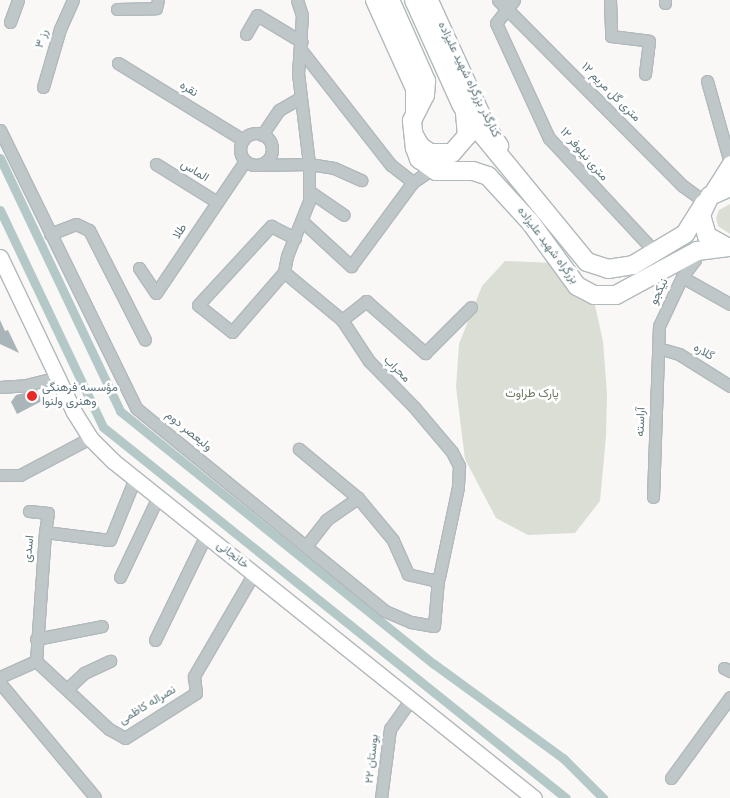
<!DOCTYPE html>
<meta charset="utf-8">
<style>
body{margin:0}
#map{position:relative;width:730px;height:798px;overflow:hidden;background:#f9f8f6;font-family:Overpass,Vazirmatn,sans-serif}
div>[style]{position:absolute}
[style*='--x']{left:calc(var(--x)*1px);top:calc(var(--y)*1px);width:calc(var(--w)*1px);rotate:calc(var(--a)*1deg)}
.green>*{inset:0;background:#daded5}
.canal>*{height:9px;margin:-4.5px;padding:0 4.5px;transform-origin:4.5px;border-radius:4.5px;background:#b5c8c8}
.building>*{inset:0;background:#a9b5b8}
.roads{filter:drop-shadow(1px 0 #b1b9bc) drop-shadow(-1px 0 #b1b9bc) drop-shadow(0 1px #b1b9bc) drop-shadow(0 -1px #b1b9bc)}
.minor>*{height:11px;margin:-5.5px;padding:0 5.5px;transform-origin:5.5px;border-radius:5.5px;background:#c0c7c9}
.minor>.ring{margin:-5.5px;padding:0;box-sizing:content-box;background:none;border:11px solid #c0c7c9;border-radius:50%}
.major>*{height:15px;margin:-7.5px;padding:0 7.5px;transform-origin:7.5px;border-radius:7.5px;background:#fff}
.highway>*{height:18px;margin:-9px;padding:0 9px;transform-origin:9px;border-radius:9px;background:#fff}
.dots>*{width:14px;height:14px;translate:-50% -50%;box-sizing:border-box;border:2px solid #fff;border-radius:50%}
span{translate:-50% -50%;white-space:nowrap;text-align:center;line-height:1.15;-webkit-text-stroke:5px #fff;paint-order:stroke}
.street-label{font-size:12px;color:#5e767c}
.poi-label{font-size:12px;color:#5e767c}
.left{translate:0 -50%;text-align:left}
.park-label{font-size:12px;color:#6c7a62}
</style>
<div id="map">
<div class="green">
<i style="clip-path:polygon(730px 204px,730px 234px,718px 226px,716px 218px,719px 210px)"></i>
<i style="clip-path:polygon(505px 261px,555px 263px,592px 292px,603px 341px,607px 394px,606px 436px,600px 501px,575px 533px,528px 535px,496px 518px,465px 459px,456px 387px,459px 344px,482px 286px)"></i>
</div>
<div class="canal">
<i style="--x:0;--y:158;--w:280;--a:64.6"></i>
<i style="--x:120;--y:411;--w:403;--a:38.9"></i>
<i style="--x:434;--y:664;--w:160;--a:36.1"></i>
<i style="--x:563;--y:758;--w:57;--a:45"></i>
<i style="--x:0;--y:210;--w:240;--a:64.6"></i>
<i style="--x:103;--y:427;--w:593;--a:38.71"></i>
</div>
<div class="building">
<i style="clip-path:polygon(0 320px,5px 331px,8px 330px,19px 353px,0 344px)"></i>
<i style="clip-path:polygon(37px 390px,42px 401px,17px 414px,11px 402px,16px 395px)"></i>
</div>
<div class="roads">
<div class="minor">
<i style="--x:297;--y:0;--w:16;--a:72"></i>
<i style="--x:302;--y:15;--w:58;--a:93.9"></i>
<i style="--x:298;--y:73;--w:92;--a:83.1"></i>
<i style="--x:309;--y:164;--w:37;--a:90"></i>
<i style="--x:309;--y:201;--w:59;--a:111.8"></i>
<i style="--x:287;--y:256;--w:16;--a:101"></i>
<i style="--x:284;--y:272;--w:75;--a:39.6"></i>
<i style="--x:342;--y:320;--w:49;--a:56.6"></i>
<i style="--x:369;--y:361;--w:64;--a:45.6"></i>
<i style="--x:414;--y:407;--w:59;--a:49.8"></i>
<i style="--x:452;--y:452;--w:16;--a:63"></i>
<i style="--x:459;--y:466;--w:21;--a:93"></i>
<i style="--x:458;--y:487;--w:92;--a:101.9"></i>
<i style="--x:439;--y:577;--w:7;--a:153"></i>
<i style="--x:433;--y:580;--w:26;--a:-167"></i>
<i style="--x:408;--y:574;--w:37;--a:-114"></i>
<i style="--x:393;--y:540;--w:55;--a:-129.8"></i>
<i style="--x:358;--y:498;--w:77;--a:-140.3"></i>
<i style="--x:498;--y:0;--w:262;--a:45.2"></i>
<i style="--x:683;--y:186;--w:27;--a:36"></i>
<i style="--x:514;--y:0;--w:29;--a:128"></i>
<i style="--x:496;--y:23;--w:127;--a:65.3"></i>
<i style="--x:549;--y:138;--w:156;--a:47.1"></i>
<i style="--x:610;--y:0;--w:36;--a:88"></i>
<i style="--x:611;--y:36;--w:38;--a:7"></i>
<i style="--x:649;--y:41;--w:33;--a:97"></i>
<i style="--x:665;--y:3;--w:3;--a:-90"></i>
<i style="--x:117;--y:9;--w:39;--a:-1"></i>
<i style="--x:156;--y:8;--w:8;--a:-76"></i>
<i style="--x:10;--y:22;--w:23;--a:-70"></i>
<i style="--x:246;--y:34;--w:22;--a:-60"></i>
<i style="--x:257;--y:15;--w:52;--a:31"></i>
<i style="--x:301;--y:50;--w:146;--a:52"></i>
<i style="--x:391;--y:165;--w:28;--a:38"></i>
<i style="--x:118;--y:63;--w:147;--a:31.6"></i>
<i style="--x:707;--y:81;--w:85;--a:74.3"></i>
<i style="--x:43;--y:87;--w:60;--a:-73.7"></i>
<i style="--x:60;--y:29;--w:32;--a:-66"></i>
<i style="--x:0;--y:130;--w:309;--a:63.9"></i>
<i style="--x:136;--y:408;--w:321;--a:39.2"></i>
<i style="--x:385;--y:611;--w:28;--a:23"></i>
<i style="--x:411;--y:622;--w:23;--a:10"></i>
<i style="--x:434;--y:626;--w:48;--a:-85.2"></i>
<i class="ring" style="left:240px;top:133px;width:21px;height:21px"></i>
<i style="--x:262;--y:135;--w:30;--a:-56"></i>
<i style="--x:279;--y:110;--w:24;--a:-30"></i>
<i style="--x:156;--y:164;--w:72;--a:31.9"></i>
<i style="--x:255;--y:165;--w:54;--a:-1.1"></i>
<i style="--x:309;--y:164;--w:25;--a:9"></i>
<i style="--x:334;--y:168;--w:30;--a:24"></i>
<i style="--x:309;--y:191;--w:42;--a:34.4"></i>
<i style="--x:302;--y:221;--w:67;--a:42.6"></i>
<i style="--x:351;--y:266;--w:104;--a:-53.6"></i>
<i style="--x:413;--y:182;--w:23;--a:-34"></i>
<i style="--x:50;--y:234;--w:28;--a:-21"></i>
<i style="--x:76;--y:224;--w:14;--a:25"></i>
<i style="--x:89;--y:230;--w:123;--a:63"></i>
<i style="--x:139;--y:268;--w:30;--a:56"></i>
<i style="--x:156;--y:293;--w:159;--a:-56"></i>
<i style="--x:284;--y:272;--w:79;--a:130.9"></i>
<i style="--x:232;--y:332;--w:43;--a:-141.5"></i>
<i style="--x:198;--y:305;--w:108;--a:-47.3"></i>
<i style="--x:271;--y:226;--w:27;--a:27"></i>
<i style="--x:682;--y:277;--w:55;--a:29.4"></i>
<i style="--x:342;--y:320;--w:31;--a:-38"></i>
<i style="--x:366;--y:301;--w:79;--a:41.4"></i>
<i style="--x:425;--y:353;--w:65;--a:-45"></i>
<i style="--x:658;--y:348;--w:22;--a:16"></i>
<i style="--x:679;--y:354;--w:60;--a:32.1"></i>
<i style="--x:0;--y:387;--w:26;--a:-4"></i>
<i style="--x:26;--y:385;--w:32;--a:-14"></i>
<i style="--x:0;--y:475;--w:20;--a:0"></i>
<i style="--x:20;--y:475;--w:79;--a:-27.9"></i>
<i style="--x:653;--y:497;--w:171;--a:-88"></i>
<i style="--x:659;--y:326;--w:54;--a:-64.9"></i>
<i style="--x:682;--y:277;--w:21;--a:-53"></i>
<i style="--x:695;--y:260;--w:8;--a:-104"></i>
<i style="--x:29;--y:511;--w:19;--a:6"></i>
<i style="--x:48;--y:513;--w:19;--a:99"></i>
<i style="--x:306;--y:546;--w:33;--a:-52"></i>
<i style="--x:326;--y:520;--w:39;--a:-35"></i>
<i style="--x:120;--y:577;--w:89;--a:-64.6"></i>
<i style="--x:36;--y:639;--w:67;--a:-11.1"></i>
<i style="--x:155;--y:640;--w:117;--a:-64.1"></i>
<i style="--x:36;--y:661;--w:100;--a:43"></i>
<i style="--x:109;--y:729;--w:18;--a:29"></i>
<i style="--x:125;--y:738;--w:84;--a:-32.4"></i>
<i style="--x:196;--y:693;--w:17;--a:-97"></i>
<i style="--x:194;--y:676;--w:119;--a:-59.8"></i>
<i style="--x:36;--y:661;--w:129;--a:-86"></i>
<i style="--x:45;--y:532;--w:65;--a:7"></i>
<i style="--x:110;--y:540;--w:67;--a:-68"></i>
<i style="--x:724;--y:668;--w:7;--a:27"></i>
<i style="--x:0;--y:677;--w:39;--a:-24"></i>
<i style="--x:0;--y:683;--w:148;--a:50.2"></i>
<i style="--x:67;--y:689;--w:23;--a:-43"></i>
<i style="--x:84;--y:673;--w:29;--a:-25"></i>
<i style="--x:671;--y:778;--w:100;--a:-53.9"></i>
<i style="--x:381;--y:798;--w:70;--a:-82.6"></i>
<i style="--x:390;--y:729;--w:37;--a:-55"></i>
</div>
<div class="major">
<i style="--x:373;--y:0;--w:97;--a:65.6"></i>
<i style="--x:413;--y:88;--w:29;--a:90"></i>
<i style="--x:430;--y:0;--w:140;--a:65.5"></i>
<i style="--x:488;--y:127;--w:22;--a:56"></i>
<i style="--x:708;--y:198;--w:41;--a:-57.8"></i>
<i style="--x:0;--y:257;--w:172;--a:64.5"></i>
<i style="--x:74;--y:412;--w:31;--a:58"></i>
<i style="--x:90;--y:438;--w:33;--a:45"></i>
<i style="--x:113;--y:461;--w:539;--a:38.68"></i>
</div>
<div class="highway">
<i style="--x:390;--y:0;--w:89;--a:66"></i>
<i style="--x:426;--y:81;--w:14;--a:94"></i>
<i style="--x:425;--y:95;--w:29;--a:117"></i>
<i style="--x:412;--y:121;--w:27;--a:84"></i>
<i style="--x:415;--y:148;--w:12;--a:70"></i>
<i style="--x:419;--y:159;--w:21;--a:35"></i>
<i style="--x:436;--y:171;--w:37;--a:0"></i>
<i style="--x:473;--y:171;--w:16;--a:18"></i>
<i style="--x:488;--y:176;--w:64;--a:47.5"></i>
<i style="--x:531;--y:223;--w:78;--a:53.9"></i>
<i style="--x:577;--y:286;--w:19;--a:28"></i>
<i style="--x:594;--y:295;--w:22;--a:0"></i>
<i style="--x:616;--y:295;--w:92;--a:-28.5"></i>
<i style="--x:697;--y:251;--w:32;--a:-7"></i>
<i style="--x:414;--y:0;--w:114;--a:65.7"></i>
<i style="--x:461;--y:104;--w:21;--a:59"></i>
<i style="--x:472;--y:122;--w:181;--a:50.6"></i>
<i style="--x:587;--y:262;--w:22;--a:18"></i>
<i style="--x:608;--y:269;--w:25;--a:-9"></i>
<i style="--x:633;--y:265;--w:61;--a:-30.8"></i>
<i style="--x:685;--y:234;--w:36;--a:-58"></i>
<i style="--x:414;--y:135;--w:13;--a:61"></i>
<i style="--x:420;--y:146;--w:12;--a:35"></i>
<i style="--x:430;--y:153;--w:22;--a:0"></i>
<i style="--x:452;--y:153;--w:23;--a:-49"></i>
<i style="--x:467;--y:136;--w:23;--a:-95"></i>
<i style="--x:727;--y:247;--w:23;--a:-151"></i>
<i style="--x:707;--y:236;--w:22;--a:-106"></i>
<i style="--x:701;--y:215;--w:21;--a:-65"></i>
<i style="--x:710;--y:196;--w:22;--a:-24"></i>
</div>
</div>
<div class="dots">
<i style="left:32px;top:396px;background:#e92927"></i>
</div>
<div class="street-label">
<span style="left:43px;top:39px;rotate:-74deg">رز ۳</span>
<span style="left:468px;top:80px;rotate:64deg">کنارگذر بزرگراه شهید علیزاده</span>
<span style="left:188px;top:90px;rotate:32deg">نقره</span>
<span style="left:610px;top:93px;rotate:45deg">۱۲ متری گل مریم</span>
<span style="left:583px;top:155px;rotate:49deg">۱۲ متری نیلوفر</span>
<span style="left:194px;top:172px;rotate:32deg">الماس</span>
<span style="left:181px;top:232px;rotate:-56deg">طلا</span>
<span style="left:547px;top:246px;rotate:53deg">بزرگراه شهید علیزاده</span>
<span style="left:660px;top:292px;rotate:-64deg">نیکجو</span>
<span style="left:703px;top:353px;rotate:32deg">گلاره</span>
<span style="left:396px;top:370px;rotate:45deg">محراب</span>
<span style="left:642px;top:422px;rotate:-88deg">آراسته</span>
<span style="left:188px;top:432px;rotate:39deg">ولیعصر دوم</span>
<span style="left:30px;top:549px;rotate:-84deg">اسدی</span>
<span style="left:232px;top:556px;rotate:38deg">خانجانی</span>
<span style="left:148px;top:706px;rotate:-31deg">نصراله کاظمی</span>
<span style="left:373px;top:759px;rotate:-84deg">بوستان ۲۲</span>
</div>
<div class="poi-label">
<span class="left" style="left:42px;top:396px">مؤسسه فرهنگی<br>وهنری ولنوا</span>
</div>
<div class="park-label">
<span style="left:532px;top:395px">پارک طراوت</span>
</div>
</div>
